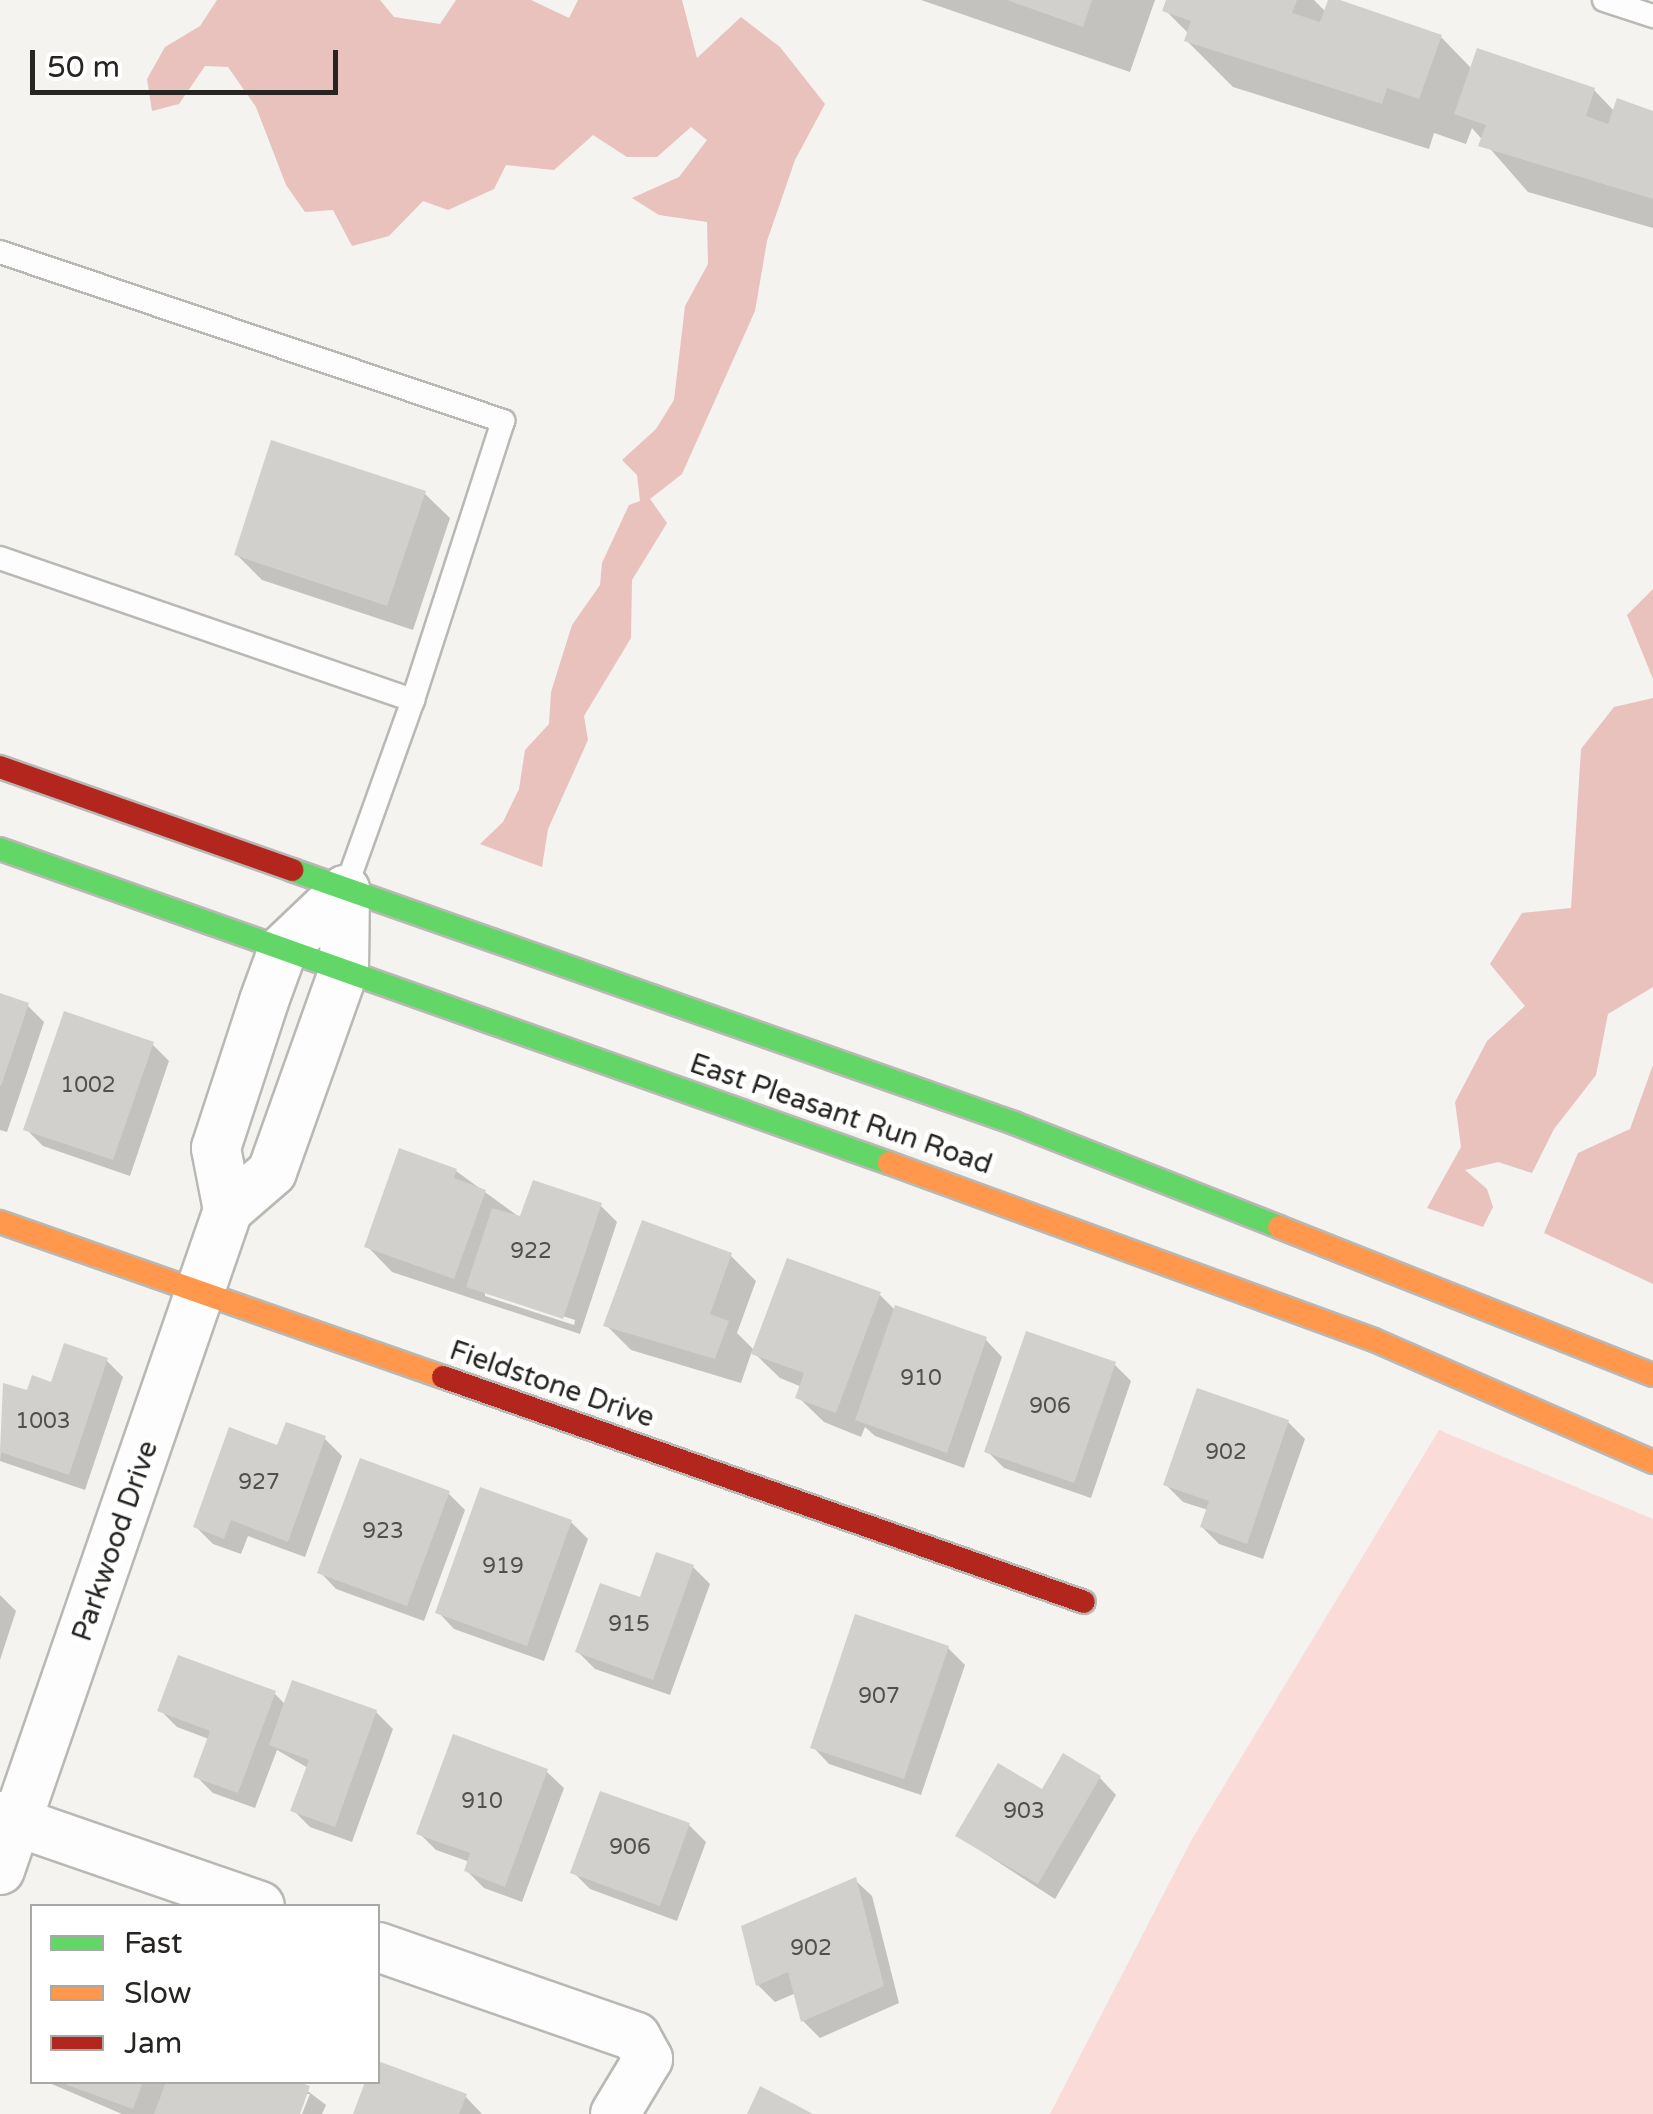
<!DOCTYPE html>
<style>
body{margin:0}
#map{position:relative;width:1653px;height:2114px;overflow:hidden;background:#f4f3ef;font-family:"Varela Round",sans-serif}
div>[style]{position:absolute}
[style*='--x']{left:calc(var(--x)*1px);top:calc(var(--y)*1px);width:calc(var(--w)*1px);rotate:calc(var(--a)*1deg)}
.green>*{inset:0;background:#fadbd7}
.forest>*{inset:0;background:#e9c1bd}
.shadow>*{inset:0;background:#0003}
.building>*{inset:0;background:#d2d0cd}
.roads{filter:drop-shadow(2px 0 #b9b8b5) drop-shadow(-2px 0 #b9b8b5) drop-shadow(0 2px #b9b8b5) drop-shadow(0 -2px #b9b8b5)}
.lane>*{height:22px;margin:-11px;padding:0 11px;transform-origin:11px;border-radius:11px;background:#fdfdfd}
.street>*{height:48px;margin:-24px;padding:0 24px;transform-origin:24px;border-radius:24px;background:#fdfdfd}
.fast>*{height:22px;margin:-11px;padding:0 11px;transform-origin:11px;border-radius:11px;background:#63d668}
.slow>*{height:22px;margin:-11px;padding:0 11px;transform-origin:11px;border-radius:11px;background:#ff974d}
.jam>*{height:22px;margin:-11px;padding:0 11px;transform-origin:11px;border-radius:11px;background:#b3261e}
span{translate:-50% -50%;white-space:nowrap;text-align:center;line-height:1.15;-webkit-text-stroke:10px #fff;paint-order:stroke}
.number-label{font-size:22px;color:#51504d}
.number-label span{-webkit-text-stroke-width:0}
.street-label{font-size:28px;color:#262522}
.legend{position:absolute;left:30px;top:1904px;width:350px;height:180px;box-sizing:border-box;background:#fff;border:2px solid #a8a8a7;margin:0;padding:12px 18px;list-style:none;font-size:30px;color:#262522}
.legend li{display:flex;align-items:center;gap:20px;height:50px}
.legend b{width:50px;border:2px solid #a8a8a7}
.scale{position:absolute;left:30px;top:50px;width:308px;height:45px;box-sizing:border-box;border:5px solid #262522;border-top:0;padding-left:12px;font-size:30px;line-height:35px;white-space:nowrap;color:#262522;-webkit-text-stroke:8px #fff;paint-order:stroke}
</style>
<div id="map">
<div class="green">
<i style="clip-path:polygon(1439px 1430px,1653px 1519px,1653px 2114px,1050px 2114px,1192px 1839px)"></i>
</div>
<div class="forest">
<i style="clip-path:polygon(217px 0,380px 0,394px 17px,440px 24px,456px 0,531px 0,569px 18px,578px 0,682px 0,697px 58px,741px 17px,780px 47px,825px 104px,795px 160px,767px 241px,755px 311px,682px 474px,650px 499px,667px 523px,632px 580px,631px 638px,584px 716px,588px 740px,548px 829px,542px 867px,480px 844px,503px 822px,519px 789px,525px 750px,549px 724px,551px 692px,572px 625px,600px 585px,602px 563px,629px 505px,640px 501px,637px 475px,622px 460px,656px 429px,674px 400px,685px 306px,708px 264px,707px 222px,659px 215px,632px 198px,679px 177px,707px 140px,691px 127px,657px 157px,627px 157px,593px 135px,554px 170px,506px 165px,494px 189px,448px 210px,423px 201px,389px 236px,352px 246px,333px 210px,305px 212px,286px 185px,256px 107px,228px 67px,205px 66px,179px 104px,152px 111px,147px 79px,165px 47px,200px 26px)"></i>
<i style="clip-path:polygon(1653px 589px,1653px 679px,1627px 615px)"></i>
<i style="clip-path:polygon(1653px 698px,1653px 987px,1608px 1014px,1596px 1075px,1554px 1129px,1532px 1173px,1498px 1162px,1465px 1170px,1487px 1189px,1493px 1207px,1483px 1227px,1427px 1208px,1461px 1147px,1455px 1102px,1487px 1041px,1525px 1006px,1490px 964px,1522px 913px,1571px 908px,1581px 749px,1614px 707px)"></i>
<i style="clip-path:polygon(1653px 1065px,1653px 1284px,1544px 1233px,1578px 1153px,1630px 1129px)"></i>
</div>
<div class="shadow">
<i style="clip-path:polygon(921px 0,1155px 0,1130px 72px)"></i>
<i style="clip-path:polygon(1168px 0,1314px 0,1326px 12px,1332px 0,1441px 37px,1472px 69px,1594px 90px,1615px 112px,1653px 113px,1653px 228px,1528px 192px,1472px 128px,1466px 144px,1434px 133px,1429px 149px,1233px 87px,1187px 41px,1189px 34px,1165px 10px)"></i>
<i style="clip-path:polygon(424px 493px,450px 518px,413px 630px,262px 580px,236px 554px)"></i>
<i style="clip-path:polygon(0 995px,27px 1005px,44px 1022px,7px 1132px,0 1130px)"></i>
<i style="clip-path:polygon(152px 1044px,169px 1061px,130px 1176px,43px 1146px,26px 1129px)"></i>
<i style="clip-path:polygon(evenodd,456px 1171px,522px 1219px,600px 1205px,617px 1222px,580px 1334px,392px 1272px,367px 1246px,456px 1171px,485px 1291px,575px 1320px,574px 1325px,485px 1296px,485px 1291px)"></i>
<i style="clip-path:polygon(730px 1255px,756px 1281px,737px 1333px,755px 1351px,879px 1294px,896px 1311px,986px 1340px,1002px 1357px,964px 1468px,875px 1436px,865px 1427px,861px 1437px,824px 1422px,798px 1397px,802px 1387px,780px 1378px,752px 1351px,741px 1383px,631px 1350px,606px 1325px)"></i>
<i style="clip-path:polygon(106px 1360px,123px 1377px,85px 1490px,0 1461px,4px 1386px,28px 1393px)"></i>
<i style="clip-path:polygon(1114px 1364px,1131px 1381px,1091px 1498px,1004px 1468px,987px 1451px)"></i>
<i style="clip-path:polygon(1288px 1422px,1305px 1439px,1263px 1559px,1219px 1544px,1202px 1527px,1208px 1510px,1183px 1502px,1166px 1485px)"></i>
<i style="clip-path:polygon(287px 1425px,325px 1439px,342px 1456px,305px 1557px,248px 1536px,241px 1554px,213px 1544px,196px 1527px,279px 1448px)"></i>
<i style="clip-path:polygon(448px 1493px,465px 1510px,424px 1621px,336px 1589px,320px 1572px)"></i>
<i style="clip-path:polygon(571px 1522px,588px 1539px,544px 1661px,454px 1629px,438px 1612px)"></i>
<i style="clip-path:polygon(693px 1567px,710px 1584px,670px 1695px,595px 1669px,578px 1652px)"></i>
<i style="clip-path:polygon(0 1595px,16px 1611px,0 1660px)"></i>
<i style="clip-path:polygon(948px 1648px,965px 1665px,921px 1795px,829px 1764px,813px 1747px)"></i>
<i style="clip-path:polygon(275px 1694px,286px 1705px,376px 1712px,393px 1729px,352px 1842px,310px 1827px,293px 1810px,308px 1768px,277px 1750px,255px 1808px,213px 1793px,196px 1776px,209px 1739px,177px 1727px,160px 1710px)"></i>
<i style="clip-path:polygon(454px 1737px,547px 1772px,564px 1788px,522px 1902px,484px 1888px,467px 1871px,470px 1862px,436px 1850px,419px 1833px)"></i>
<i style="clip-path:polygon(1100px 1778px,1116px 1795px,1055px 1899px,958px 1836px,1043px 1792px)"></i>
<i style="clip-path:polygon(689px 1825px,706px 1842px,677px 1921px,590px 1889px,573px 1872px)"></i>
<i style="clip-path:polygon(855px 1880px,872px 1896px,899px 2003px,820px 2038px,803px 2021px,796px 1993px,775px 2002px,758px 1985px,744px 1928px)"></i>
<i style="clip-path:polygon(378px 2064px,465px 2096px,482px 2114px,356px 2114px,368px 2082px,378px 2082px)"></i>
<i style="clip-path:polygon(47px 2082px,296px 2082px,326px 2105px,322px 2114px,302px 2114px,310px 2094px,305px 2094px,297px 2114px,122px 2114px)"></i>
</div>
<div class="building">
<i style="clip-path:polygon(1007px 0,1092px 0,1083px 27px)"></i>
<i style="clip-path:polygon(1166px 0,1297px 0,1292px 13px,1320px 22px,1328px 0,1340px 0,1442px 35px,1419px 99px,1387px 88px,1382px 104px,1184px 41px,1191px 21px,1162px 11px)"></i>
<i style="clip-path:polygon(1477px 48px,1595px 88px,1586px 116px,1608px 124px,1617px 98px,1653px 111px,1653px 199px,1478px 146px,1486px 125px,1454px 114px)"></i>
<i style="clip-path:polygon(271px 440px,426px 491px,387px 606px,234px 555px)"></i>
<i style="clip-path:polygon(0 993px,29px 1003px,1px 1086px,0 1086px)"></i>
<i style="clip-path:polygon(64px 1011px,154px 1042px,113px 1160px,23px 1130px)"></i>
<i style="clip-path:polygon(399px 1148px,457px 1169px,454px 1178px,486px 1190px,454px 1279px,364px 1247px)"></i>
<i style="clip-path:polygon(533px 1180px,602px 1203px,563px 1319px,466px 1287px,492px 1208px,520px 1216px)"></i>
<i style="clip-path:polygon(642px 1220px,732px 1253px,710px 1314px,729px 1321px,715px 1359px,603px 1326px)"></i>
<i style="clip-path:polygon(787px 1258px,881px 1292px,836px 1413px,795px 1398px,804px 1373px,751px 1354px)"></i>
<i style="clip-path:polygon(895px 1305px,987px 1337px,947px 1453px,855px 1420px)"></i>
<i style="clip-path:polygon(1026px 1331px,1116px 1362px,1074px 1483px,984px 1452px)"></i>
<i style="clip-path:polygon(64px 1343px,108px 1358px,69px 1475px,0 1452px,3px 1383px,27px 1390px,32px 1375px,51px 1382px)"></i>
<i style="clip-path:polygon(1197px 1388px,1289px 1420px,1247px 1544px,1200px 1527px,1209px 1501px,1163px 1485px)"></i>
<i style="clip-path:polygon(286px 1422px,326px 1436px,288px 1542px,231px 1520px,224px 1539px,193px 1527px,229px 1427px,277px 1445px)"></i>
<i style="clip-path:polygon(360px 1458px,450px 1491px,407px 1606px,317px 1573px)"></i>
<i style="clip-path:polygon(480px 1487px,572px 1520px,527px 1646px,435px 1613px)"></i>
<i style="clip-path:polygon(656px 1552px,694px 1565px,653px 1680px,575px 1652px,600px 1583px,640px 1597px)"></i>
<i style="clip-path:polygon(855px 1614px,949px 1646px,904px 1779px,810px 1748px)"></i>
<i style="clip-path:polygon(178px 1655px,276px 1691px,238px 1793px,193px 1777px,210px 1731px,157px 1711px)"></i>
<i style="clip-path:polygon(292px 1680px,377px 1710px,335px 1827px,290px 1811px,309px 1760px,269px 1745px)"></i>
<i style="clip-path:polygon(453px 1734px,548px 1769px,505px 1887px,464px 1871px,470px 1853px,416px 1834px)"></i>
<i style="clip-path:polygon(1063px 1753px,1101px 1776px,1038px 1884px,955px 1836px,998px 1763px,1042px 1789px)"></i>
<i style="clip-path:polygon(600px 1791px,690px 1823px,660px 1906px,570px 1873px)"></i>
<i style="clip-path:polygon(856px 1877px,884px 1986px,801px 2022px,788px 1972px,756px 1986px,741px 1926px)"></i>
<i style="clip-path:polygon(378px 2061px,467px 2094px,459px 2114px,353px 2114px,365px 2082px,378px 2082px)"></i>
<i style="clip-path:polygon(59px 2082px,143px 2082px,133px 2109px)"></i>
<i style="clip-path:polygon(166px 2082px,298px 2082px,310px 2086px,300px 2114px,154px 2114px)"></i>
<i style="clip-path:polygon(760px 2086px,813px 2114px,747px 2114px)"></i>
</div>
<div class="roads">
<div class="lane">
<i style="--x:1604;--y:0;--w:52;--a:18.1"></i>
<i style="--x:0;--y:252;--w:531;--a:18.57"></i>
<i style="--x:503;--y:421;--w:293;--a:107.9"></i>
<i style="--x:0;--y:558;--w:437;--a:19"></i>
<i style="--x:413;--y:700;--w:202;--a:109.7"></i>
</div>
<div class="street">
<i style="--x:228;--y:1210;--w:58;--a:-40.8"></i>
<i style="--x:272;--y:1172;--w:214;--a:-70.4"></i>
<i style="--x:344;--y:970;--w:80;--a:-89.3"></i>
<i style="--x:0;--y:1816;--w:275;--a:19.1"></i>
<i style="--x:0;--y:1870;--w:698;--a:-70.94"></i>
<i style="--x:228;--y:1210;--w:63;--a:-101"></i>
<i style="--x:216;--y:1148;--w:155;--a:-71.9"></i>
<i style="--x:264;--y:1001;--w:55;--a:-69.9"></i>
<i style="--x:283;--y:949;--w:86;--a:-43.6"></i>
<i style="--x:378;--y:1947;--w:273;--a:19.2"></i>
<i style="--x:636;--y:2037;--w:25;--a:61"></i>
<i style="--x:648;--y:2059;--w:64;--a:121"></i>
</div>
<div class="fast">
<i style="--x:0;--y:849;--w:943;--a:19.45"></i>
<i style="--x:292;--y:870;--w:765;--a:19.31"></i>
<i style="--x:1014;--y:1123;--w:285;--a:21.4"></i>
</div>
<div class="slow">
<i style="--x:889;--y:1163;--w:516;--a:20.05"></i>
<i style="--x:1374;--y:1340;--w:305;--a:23.6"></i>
<i style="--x:0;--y:1222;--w:469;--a:19.3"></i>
<i style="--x:1279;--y:1227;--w:402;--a:21.6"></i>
</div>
<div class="jam">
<i style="--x:0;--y:767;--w:310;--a:19.4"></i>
<i style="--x:443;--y:1377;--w:679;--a:19.34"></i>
</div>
</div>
<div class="number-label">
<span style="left:88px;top:1086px">1002</span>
<span style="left:531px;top:1252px">922</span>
<span style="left:921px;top:1379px">910</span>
<span style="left:1050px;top:1407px">906</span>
<span style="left:43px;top:1422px">1003</span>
<span style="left:1226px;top:1453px">902</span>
<span style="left:259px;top:1483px">927</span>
<span style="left:383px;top:1532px">923</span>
<span style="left:503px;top:1567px">919</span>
<span style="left:629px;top:1625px">915</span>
<span style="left:879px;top:1697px">907</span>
<span style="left:482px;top:1802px">910</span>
<span style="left:1024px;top:1812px">903</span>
<span style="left:630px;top:1848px">906</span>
<span style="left:811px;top:1949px">902</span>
</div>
<div class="street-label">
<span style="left:841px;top:1114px;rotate:19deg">East Pleasant Run Road</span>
<span style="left:552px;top:1384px;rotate:19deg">Fieldstone Drive</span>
<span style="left:115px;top:1541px;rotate:-71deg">Parkwood Drive</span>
</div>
<ul class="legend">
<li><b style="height:12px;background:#63d668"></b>Fast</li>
<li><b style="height:12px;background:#ff974d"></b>Slow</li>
<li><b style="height:12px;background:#b3261e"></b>Jam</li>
</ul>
<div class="scale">50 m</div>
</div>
